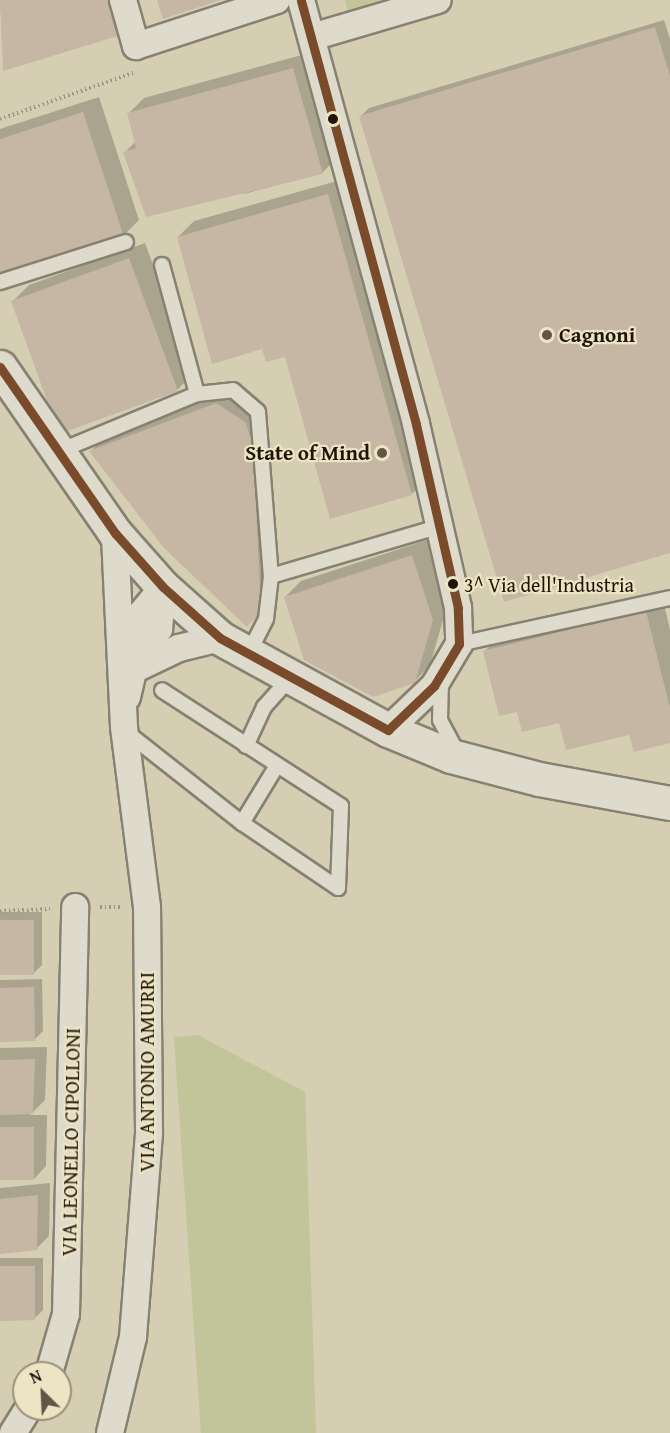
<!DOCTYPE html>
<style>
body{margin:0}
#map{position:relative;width:670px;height:1433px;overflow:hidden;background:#d5ceb2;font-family:"Gentium Book Plus",serif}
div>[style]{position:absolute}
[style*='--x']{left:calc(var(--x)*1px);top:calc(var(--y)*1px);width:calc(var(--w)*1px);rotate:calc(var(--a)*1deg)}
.green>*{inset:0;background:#c2c59a}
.shadow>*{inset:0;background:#0003}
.building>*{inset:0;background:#c6b6a4}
.path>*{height:4px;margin-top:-2px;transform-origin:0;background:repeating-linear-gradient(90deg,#9a978c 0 1.5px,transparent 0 4.5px)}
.roads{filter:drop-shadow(2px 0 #868171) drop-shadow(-2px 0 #868171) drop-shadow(0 2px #868171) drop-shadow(0 -2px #868171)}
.lane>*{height:14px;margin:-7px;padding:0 7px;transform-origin:7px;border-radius:7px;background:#dedacc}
.street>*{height:26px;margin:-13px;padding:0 13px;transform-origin:13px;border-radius:13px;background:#dedacc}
.secondary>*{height:33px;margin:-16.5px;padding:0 16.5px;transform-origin:16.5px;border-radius:16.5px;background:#dedacc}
.bus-1>*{height:9px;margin:-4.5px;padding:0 4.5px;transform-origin:4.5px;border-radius:4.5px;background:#7a4b2a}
.dots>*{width:16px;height:16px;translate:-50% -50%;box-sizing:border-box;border:3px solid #ede4c3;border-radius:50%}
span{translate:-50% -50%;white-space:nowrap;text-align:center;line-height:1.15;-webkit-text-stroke:4.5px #ede4c3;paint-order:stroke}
.bus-label{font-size:20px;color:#1f150c}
.left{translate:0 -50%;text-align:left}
.poi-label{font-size:21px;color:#1f150c;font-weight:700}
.right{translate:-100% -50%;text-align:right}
.street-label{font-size:21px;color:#1f150c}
.north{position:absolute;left:12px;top:1361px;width:60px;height:60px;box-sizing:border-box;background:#ede4c3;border:2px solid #9b917a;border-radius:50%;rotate:336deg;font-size:16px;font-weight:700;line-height:24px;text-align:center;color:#1f150c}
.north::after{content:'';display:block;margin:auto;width:21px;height:27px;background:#5f5646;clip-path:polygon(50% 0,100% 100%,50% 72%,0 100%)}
</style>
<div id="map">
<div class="green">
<i style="clip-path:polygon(345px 0,389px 0,348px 12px)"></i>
<i style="clip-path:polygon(198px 1035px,305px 1092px,316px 1433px,201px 1433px,174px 1037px)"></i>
</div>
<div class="shadow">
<i style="clip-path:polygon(0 0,131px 0,136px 18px,120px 34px,4px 69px)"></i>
<i style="clip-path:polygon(664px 20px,670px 39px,670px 552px,361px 116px,369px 108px)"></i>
<i style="clip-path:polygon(309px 53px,338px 157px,322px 173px,244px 194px,242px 189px,125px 152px,136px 141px,128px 114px,144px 98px)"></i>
<i style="clip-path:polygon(99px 97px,139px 220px,123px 236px,0 275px,0 129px)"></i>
<i style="clip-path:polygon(344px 179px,427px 478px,412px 494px,286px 355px,263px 348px,178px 237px,194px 221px)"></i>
<i style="clip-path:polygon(145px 243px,193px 374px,177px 390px,13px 301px,29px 285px)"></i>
<i style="clip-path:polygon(232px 388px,260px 406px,268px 426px,276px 595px,263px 610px,91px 451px,106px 435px)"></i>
<i style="clip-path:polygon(427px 540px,448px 603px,430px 665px,414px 682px,285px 597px,301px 581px)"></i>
<i style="clip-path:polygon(662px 596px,670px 630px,670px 742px,518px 710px,484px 652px,500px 636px)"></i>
<i style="clip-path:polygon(0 912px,42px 912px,42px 965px,34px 973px,0 974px)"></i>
<i style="clip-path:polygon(42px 979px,43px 1031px,34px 1040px,0 1040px,0 980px)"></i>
<i style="clip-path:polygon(47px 1047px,45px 1100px,30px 1115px,47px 1115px,46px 1166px,34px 1179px,0 1179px,0 1048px)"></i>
<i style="clip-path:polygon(50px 1183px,49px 1236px,37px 1248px,0 1252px,0 1188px)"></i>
<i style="clip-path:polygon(0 1258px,43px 1258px,43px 1310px,34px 1319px,0 1319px)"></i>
</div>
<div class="building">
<i style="clip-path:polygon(0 0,111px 0,121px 35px,3px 71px)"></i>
<i style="clip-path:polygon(157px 0,221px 0,163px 19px)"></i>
<i style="clip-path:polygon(655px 27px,670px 76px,670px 553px,504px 602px,359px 116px)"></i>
<i style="clip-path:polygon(293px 68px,323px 174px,146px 217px,123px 152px,136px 148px,127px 113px)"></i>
<i style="clip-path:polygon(83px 112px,124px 237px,0 277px,0 139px)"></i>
<i style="clip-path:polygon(328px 194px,412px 495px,330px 519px,285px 357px,266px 362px,262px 349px,212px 364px,177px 237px)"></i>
<i style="clip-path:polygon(129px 258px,178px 391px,59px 434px,11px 301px)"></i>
<i style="clip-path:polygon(216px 403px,245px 422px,253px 443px,261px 612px,247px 627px,164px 548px,89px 451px)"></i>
<i style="clip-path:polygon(412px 555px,433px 620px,415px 683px,373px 697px,304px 660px,284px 597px)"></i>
<i style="clip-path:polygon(646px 611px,670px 708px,670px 743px,634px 752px,629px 735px,566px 750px,559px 723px,522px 732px,517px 712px,499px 716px,483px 651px)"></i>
<i style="clip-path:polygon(0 920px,34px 920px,34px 975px,0 975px)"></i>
<i style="clip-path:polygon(34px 987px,35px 1041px,0 1042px,0 988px)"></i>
<i style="clip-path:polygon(35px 1059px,33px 1114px,0 1115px,0 1060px)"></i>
<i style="clip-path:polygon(0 1127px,34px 1127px,34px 1180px,0 1180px)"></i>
<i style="clip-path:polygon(38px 1195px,37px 1250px,0 1254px,0 1199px)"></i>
<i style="clip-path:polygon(0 1266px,35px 1266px,35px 1320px,0 1321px)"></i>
</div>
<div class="path">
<i style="--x:0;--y:119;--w:141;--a:-19.1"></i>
<i style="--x:100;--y:907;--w:22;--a:0"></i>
<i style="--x:0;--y:911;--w:50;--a:-2.3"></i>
</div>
<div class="roads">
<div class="lane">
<i style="--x:162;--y:265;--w:134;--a:74.8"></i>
<i style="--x:0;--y:282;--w:132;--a:-17.6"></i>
<i style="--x:57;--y:452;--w:152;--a:-22.5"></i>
<i style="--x:197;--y:394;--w:36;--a:-6"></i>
<i style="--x:233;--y:390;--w:33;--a:41"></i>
<i style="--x:258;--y:412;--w:165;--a:85.5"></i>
<i style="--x:271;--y:576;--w:43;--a:96.6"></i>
<i style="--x:266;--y:619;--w:39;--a:117"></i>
<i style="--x:271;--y:576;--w:174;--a:-16.4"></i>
<i style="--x:459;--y:644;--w:216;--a:-12.3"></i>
<i style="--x:441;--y:679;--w:41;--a:91.4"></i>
<i style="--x:440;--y:720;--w:30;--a:62"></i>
<i style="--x:129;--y:734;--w:144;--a:38.2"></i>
<i style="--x:242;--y:823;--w:116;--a:34.1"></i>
<i style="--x:338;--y:888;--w:82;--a:-87.9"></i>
<i style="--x:341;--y:806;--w:213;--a:-147.1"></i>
<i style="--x:246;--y:746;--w:43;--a:-65.2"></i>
<i style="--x:264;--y:707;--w:38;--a:-48"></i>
<i style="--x:242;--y:823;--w:66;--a:-58.7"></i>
</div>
<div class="street">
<i style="--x:123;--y:0;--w:48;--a:74.2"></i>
<i style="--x:136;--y:46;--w:148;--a:-18.1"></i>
<i style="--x:301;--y:0;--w:439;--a:74.8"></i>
<i style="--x:416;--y:424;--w:189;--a:77.1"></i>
<i style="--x:458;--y:608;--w:36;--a:88"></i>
<i style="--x:459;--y:644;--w:49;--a:120.8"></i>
<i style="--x:434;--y:686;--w:64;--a:136.3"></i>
<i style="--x:312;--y:37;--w:131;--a:-16.4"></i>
<i style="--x:125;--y:657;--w:43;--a:-71.1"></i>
<i style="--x:139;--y:616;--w:38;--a:-50"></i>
<i style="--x:133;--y:670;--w:49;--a:-57.6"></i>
<i style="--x:159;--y:629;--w:42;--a:-84.6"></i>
<i style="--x:127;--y:697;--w:28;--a:-77"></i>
<i style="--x:133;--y:670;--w:51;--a:-25.6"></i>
<i style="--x:179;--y:648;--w:42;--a:-13.7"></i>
<i style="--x:49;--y:1373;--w:61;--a:-73.9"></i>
<i style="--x:66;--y:1314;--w:407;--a:-88.7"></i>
<i style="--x:13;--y:1433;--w:28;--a:-58"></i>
<i style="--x:110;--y:1433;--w:99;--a:-76.5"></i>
<i style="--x:133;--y:1337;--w:206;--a:-85.5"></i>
<i style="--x:149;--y:1132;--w:225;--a:-90.5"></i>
<i style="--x:147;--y:907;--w:181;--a:-97.3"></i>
<i style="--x:124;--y:727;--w:194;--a:-92.7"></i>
</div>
<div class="secondary">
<i style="--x:0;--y:367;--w:202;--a:55.3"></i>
<i style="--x:115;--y:533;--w:72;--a:48.4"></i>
<i style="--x:163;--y:587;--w:76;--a:41.8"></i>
<i style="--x:220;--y:638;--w:192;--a:28.7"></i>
<i style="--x:388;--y:730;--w:68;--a:22.4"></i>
<i style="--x:451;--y:756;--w:91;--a:14.6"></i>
<i style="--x:539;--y:779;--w:133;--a:10.4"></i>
</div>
</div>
<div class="bus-1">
<i style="--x:0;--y:367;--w:202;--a:55.3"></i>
<i style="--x:115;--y:533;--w:72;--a:48.4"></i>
<i style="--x:163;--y:587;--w:76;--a:41.8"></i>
<i style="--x:220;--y:638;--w:192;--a:28.7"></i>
<i style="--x:388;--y:730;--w:64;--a:-43.7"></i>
<i style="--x:434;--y:686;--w:49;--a:-59.2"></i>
<i style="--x:459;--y:644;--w:36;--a:-92"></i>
<i style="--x:458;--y:608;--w:189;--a:-102.9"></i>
<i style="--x:416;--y:424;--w:439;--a:-105.2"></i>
</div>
<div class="dots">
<i style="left:333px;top:119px;background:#1f150c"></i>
<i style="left:547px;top:335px;background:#5f5646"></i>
<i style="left:382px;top:453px;background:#5f5646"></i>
<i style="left:453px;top:584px;background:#1f150c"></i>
</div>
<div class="bus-label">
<span class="left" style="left:464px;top:584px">3^ Via dell'Industria</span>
</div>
<div class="poi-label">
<span class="left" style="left:559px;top:335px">Cagnoni</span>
<span class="right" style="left:370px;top:453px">State of Mind</span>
</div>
<div class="street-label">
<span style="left:147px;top:1072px;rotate:-90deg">VIA ANTONIO AMURRI</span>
<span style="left:71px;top:1142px;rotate:-89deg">VIA LEONELLO CIPOLLONI</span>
</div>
<div class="north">N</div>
</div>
